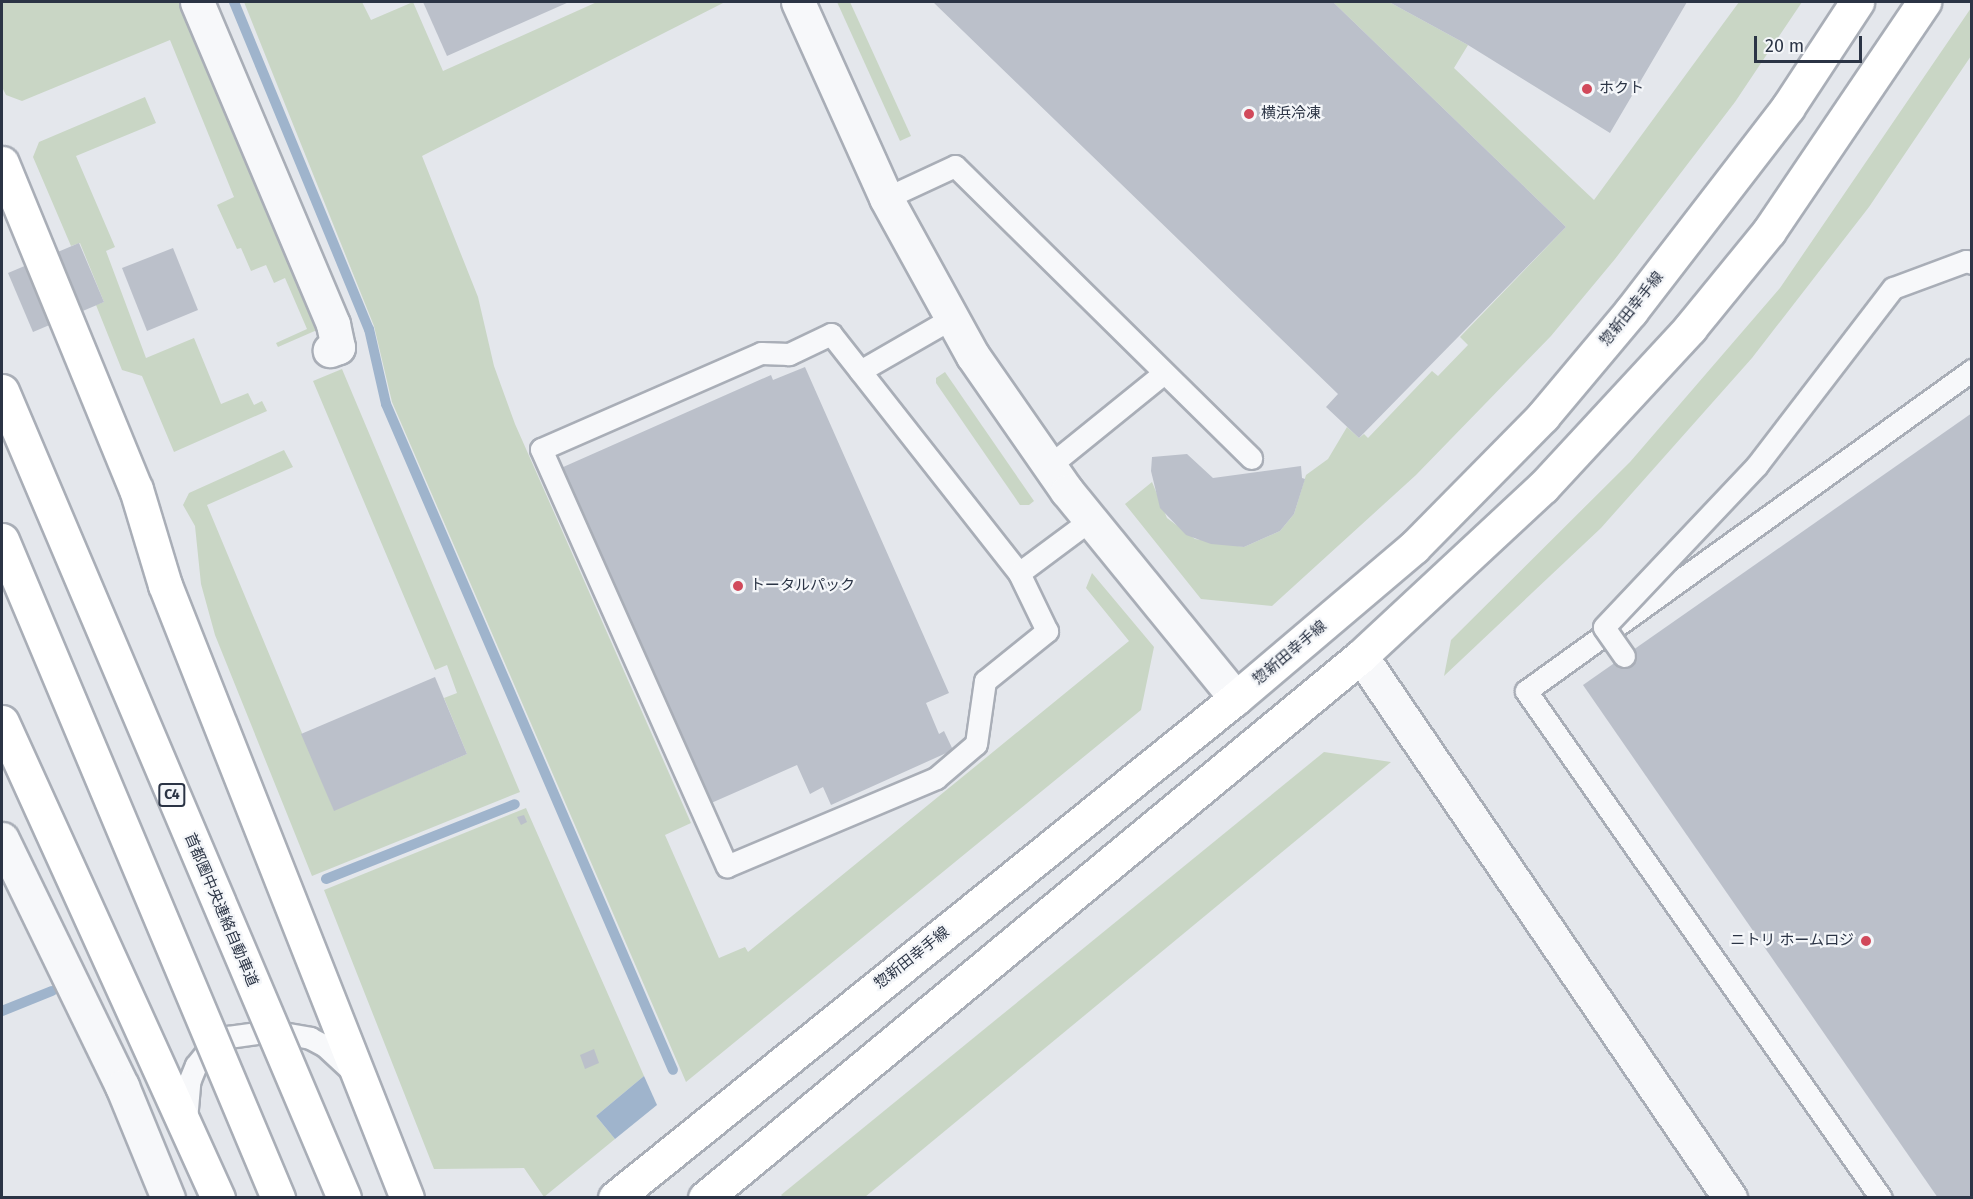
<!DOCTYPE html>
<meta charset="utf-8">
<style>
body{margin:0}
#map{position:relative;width:1973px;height:1199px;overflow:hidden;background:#e4e7ec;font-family:"Fira Sans","Noto Sans JP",sans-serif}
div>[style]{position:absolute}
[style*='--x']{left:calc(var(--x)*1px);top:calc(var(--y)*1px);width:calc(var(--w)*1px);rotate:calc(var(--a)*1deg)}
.green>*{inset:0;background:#c9d6c5}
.water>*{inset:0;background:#9fb4cc}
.stream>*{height:10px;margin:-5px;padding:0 5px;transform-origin:5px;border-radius:5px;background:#9fb4cc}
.building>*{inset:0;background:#bbc0ca}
.roads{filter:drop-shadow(2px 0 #a9aeb7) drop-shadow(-2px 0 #a9aeb7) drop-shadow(0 2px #a9aeb7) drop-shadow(0 -2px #a9aeb7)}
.service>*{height:21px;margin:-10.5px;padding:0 10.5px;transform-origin:10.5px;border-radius:10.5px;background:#f7f8fa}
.minor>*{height:33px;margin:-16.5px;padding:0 16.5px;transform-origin:16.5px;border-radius:16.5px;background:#f7f8fa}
.tertiary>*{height:33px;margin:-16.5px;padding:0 16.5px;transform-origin:16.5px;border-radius:16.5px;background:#f7f8fa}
.secondary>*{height:33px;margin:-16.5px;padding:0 16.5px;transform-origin:16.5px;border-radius:16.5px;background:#fff}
.motorway>*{height:33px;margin:-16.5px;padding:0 16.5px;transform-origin:16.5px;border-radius:16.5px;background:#fff}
.bridges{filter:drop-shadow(2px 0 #a9aeb7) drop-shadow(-2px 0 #a9aeb7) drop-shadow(0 2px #a9aeb7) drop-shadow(0 -2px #a9aeb7)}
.service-bridge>*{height:21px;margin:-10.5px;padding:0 10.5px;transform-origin:10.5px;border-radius:10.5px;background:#f7f8fa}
.motorway-bridge>*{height:33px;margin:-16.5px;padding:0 16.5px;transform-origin:16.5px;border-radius:16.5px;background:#fff}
.dots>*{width:16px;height:16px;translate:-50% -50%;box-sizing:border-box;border:3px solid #f4f6f9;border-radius:50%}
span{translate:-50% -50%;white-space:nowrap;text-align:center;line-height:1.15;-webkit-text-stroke:4.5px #f4f6f9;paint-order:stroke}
.shield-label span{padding:2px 4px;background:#f4f6f9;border:2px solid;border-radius:4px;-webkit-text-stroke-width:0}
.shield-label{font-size:14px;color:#2b3445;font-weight:700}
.poi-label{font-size:15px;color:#2b3445}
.left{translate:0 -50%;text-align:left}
.right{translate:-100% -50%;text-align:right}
.street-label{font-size:15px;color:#2b3445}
.frame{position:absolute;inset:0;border:3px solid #2b3445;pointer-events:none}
.scale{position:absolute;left:1754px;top:36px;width:108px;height:27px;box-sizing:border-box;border:3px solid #2b3445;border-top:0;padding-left:8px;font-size:18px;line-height:21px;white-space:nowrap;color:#2b3445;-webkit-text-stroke:4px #f4f6f9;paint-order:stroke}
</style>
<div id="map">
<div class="green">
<i style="clip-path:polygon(2px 2px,179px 2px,317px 330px,278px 347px,276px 343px,307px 329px,285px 278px,274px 283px,266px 265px,251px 271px,241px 248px,237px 249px,217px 205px,234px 197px,170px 40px,22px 101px,6px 95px,2px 87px)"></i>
<i style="clip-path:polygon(244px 2px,362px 2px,371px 20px,413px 2px,443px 71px,597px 2px,725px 2px,422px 156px,478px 297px,494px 366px,515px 424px,691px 823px,665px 835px,719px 958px,745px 947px,748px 952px,1129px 641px,1086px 588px,1092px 573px,1154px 647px,1141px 710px,686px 1082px,392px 402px,374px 326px)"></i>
<i style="clip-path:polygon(837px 2px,850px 2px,911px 136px,900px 141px)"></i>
<i style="clip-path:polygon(1333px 2px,1389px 2px,1468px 45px,1454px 68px,1594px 200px,1739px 2px,1802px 2px,1735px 102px,1615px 259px,1551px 336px,1416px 475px,1272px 606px,1201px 599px,1125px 504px,1152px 482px,1167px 518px,1195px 539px,1244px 547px,1280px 531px,1294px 514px,1306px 475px,1328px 459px,1347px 427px,1359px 438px,1364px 434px,1368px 438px,1432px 371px,1438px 376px,1468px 345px,1460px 337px,1566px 227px)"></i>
<i style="clip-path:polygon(1971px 8px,1971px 56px,1869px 207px,1752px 358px,1601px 528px,1444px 676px,1451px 640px,1630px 462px,1780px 288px)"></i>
<i style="clip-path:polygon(145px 97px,156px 123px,76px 156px,115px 247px,106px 251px,146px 358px,194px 338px,221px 404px,248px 393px,254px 405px,262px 401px,267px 411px,174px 452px,142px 376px,122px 370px,96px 305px,104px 302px,80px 243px,71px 246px,33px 157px,39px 142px)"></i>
<i style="clip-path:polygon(342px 369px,520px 792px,312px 876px,215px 635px,201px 584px,195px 526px,183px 505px,189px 493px,284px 450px,293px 467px,207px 505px,334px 810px,467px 754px,444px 698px,457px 693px,447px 665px,435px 670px,313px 381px)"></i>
<i style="clip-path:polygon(945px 372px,1034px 501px,1029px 505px,1020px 505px,936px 383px,936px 378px)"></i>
<i style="clip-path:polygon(1324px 752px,1391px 762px,865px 1197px,783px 1197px,781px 1195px)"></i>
<i style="clip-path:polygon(526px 808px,644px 1076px,596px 1116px,615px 1139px,544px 1197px,524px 1168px,434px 1169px,324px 890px)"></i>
</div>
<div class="water">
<i style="clip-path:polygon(644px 1076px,657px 1105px,615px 1139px,596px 1116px)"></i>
</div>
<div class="stream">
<i style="--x:234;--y:2;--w:354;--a:67.6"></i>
<i style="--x:369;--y:329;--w:77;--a:77.2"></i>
<i style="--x:386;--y:404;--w:725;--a:66.69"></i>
<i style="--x:326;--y:879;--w:203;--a:-21.6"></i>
<i style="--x:2;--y:1011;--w:54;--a:-21.8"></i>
</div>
<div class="building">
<i style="clip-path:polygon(423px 2px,569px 2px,447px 56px)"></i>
<i style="clip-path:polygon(933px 2px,1333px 2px,1566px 227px,1359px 438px,1326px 407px,1338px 394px)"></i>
<i style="clip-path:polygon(1389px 2px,1687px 2px,1610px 133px,1468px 45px)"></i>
<i style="clip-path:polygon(79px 243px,104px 302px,33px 332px,8px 273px)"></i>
<i style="clip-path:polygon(173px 248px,198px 310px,147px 331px,122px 268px)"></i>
<i style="clip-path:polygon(805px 367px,949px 693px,926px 703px,939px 734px,944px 731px,953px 750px,831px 805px,823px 787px,810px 794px,797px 765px,709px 804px,561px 468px,771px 375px,773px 380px)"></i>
<i style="clip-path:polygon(1972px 413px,1972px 1198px,1938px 1198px,1583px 685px)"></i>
<i style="clip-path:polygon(1187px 454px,1213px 478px,1301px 466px,1302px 478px,1305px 479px,1294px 514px,1280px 531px,1244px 547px,1211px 544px,1186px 535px,1160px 508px,1151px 471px,1152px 457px)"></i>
<i style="clip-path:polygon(435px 677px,467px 754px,334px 811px,301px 734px)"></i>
<i style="clip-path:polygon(524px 815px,527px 822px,521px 825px,517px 817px)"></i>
<i style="clip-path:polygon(594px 1049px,599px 1063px,585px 1069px,580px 1055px)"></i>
</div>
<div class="roads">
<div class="service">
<i style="--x:886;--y:198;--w:76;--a:-24.9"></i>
<i style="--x:955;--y:166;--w:416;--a:44.6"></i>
<i style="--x:860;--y:371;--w:106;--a:-29.9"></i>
<i style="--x:1049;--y:466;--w:148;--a:-39"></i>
<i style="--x:1019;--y:573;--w:304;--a:-128.2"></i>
<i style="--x:831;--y:334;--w:47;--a:154.5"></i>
<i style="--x:789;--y:354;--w:28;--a:-178"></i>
<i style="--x:761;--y:353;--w:240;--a:156.4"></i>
<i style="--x:541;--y:449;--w:457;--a:66"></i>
<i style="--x:727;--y:866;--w:227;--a:-22.8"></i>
<i style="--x:936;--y:778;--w:52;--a:-40.4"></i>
<i style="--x:976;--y:744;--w:64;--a:-81.9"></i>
<i style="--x:985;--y:681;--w:80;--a:-38.9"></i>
<i style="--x:1047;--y:631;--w:64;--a:-115.8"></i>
<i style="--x:1019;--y:573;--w:89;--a:-36.7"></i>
<i style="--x:186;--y:1120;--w:38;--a:-85"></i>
<i style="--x:189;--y:1082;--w:18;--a:-68"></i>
<i style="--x:196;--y:1065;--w:26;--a:-51"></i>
<i style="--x:212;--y:1045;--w:18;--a:-27"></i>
<i style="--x:228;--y:1037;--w:43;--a:-7.9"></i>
<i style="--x:271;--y:1031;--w:40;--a:10"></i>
<i style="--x:310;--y:1038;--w:17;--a:28"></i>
<i style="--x:325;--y:1046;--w:38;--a:43"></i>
<i style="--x:1881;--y:1198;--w:619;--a:-125"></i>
<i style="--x:1526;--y:691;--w:550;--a:-35.74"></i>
</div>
<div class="minor">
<i style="--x:197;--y:2;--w:350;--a:67.1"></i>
<i style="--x:333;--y:324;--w:24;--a:78"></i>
<i style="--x:338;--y:347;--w:9;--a:159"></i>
<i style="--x:2;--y:839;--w:275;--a:64.1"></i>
<i style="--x:122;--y:1086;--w:121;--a:67.7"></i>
</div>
<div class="tertiary">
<i style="--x:798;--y:2;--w:215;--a:65.8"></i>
<i style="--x:886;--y:198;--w:180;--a:61.2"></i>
<i style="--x:973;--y:356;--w:165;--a:55.2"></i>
<i style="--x:1067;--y:491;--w:267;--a:50.8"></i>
<i style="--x:1361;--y:656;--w:656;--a:55.75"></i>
</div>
<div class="secondary">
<i style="--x:615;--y:1198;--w:797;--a:-38.84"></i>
<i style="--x:1236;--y:698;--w:233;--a:-40.3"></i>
<i style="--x:1414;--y:547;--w:184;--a:-45.4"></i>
<i style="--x:1543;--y:416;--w:137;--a:-50"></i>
<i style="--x:1631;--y:311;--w:257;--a:-52.4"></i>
<i style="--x:1788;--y:107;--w:126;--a:-56.7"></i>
<i style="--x:705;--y:1198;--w:851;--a:-39.56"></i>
<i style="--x:1361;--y:656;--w:248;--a:-42.9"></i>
<i style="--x:1543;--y:487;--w:217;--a:-47.2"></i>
<i style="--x:1690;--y:328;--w:125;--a:-50.8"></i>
<i style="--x:1769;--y:231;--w:277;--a:-55.9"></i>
</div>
<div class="motorway">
<i style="--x:2;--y:163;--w:352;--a:67.7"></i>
<i style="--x:136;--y:489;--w:100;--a:73.2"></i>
<i style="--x:165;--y:585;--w:659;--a:68.46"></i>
<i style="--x:2;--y:722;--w:523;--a:65.59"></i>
</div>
</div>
<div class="bridges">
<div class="service-bridge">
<i style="--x:1624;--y:656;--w:35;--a:-125"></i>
<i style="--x:1604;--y:627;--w:223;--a:-46.6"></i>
<i style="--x:1757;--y:465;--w:223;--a:-52.5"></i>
<i style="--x:1893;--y:288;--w:78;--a:-20.3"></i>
<i style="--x:1966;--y:261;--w:6;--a:18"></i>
</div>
<div class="motorway-bridge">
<i style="--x:2;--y:391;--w:876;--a:67.03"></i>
<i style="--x:2;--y:540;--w:714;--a:67.24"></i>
</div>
</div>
<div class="dots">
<i style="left:1587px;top:89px;background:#d1495b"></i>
<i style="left:1249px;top:114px;background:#d1495b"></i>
<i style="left:738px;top:586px;background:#d1495b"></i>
<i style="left:1866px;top:941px;background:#d1495b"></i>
</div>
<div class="shield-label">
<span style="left:172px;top:795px">C4</span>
</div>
<div class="poi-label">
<span class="left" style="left:1599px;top:89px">ホクト</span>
<span class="left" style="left:1261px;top:114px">横浜冷凍</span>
<span class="left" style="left:750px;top:586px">トータルパック</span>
<span class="right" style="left:1854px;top:941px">ニトリ ホームロジ</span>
</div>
<div class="street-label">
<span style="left:1632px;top:309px;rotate:-51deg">惣新田幸手線</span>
<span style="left:1290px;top:653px;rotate:-40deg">惣新田幸手線</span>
<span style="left:221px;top:910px;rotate:67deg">首都圏中央連絡自動車道</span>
<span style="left:912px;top:958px;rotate:-38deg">惣新田幸手線</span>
</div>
<div class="frame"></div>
<div class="scale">20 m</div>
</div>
